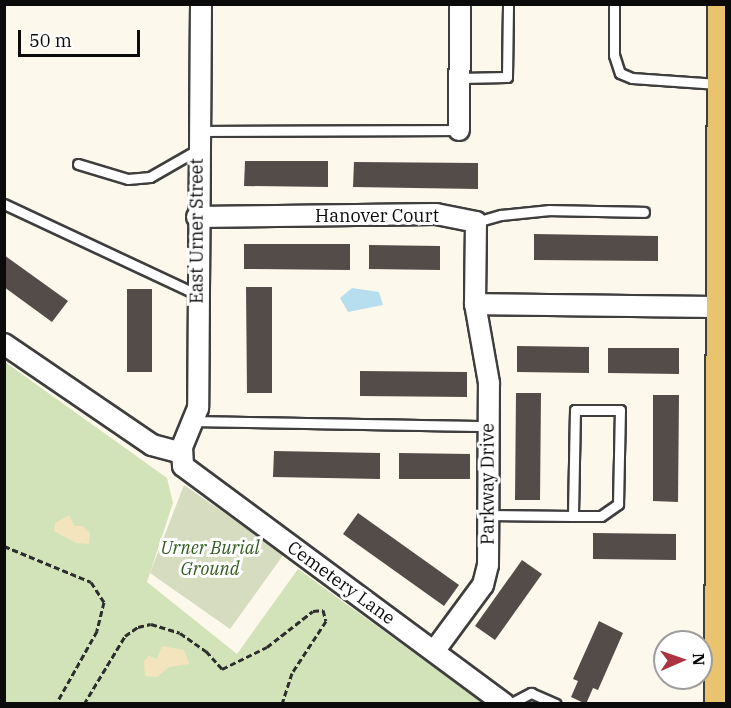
<!DOCTYPE html>
<style>
body{margin:0}
#map{position:relative;width:731px;height:708px;overflow:hidden;background:#fdf8ec;font-family:"IBM Plex Serif",serif}
div>[style]{position:absolute}
[style*='--x']{left:calc(var(--x)*1px);top:calc(var(--y)*1px);width:calc(var(--w)*1px);rotate:calc(var(--a)*1deg)}
.green>*{inset:0;background:#d2e3b9}
.sand>*{inset:0;background:#f4e4bd}
.cemetery>*{inset:0;background:#d5dcc0}
.water>*{inset:0;background:#b6deef}
.building>*{inset:0;background:#534c49}
.path>*{height:3px;margin-top:-1.5px;transform-origin:0;background:repeating-linear-gradient(90deg,#2d2d2d 0 6px,transparent 0 9px)}
.roads{filter:drop-shadow(2px 0 #3e3e3e) drop-shadow(-2px 0 #3e3e3e) drop-shadow(0 2px #3e3e3e) drop-shadow(0 -2px #3e3e3e)}
.service>*{height:9px;margin:-4.5px;padding:0 4.5px;transform-origin:4.5px;border-radius:4.5px;background:#fff}
.minor>*{height:20px;margin:-10px;padding:0 10px;transform-origin:10px;border-radius:10px;background:#fff}
.primary>*{height:30px;margin:-15px;padding:0 15px;transform-origin:15px;border-radius:15px;background:#eac36f}
span{translate:-50% -50%;white-space:nowrap;text-align:center;line-height:1.15;-webkit-text-stroke:6px #fff;paint-order:stroke}
.street-label{font-size:18px;color:#0b0b0b}
.park-label{font-size:18px;color:#335c23;font-style:italic}
.frame{position:absolute;inset:0;border:6px solid #0b0b0b;pointer-events:none}
.north{position:absolute;left:653px;top:630px;width:60px;height:60px;box-sizing:border-box;background:#fff;border:2px solid #9d9d9d;border-radius:50%;rotate:88deg;font-size:16px;font-weight:700;line-height:24px;text-align:center;color:#0b0b0b}
.north::after{content:'';display:block;margin:auto;width:21px;height:27px;background:#ac3342;clip-path:polygon(50% 0,100% 100%,50% 72%,0 100%)}
.scale{position:absolute;left:18px;top:30px;width:122px;height:27px;box-sizing:border-box;border:3px solid #0b0b0b;border-top:0;padding-left:8px;font-size:18px;line-height:21px;white-space:nowrap;color:#0b0b0b;-webkit-text-stroke:4px #fff;paint-order:stroke}
</style>
<div id="map">
<div class="green">
<i style="clip-path:polygon(5px 362px,167px 478px,173px 503px,147px 582px,237px 654px,298px 569px,483px 703px,5px 704px)"></i>
</div>
<div class="sand">
<i style="clip-path:polygon(69px 515px,74px 526px,83px 526px,90px 533px,89px 544px,76px 543px,54px 531px,55px 523px)"></i>
<i style="clip-path:polygon(162px 646px,184px 650px,189px 664px,169px 667px,157px 677px,145px 676px,144px 661px,149px 656px,157px 659px)"></i>
</div>
<div class="cemetery">
<i style="clip-path:polygon(184px 485px,284px 554px,230px 629px,150px 573px)"></i>
</div>
<div class="water">
<i style="clip-path:polygon(352px 288px,379px 292px,383px 305px,348px 312px,340px 298px)"></i>
</div>
<div class="building">
<i style="clip-path:polygon(245px 161px,328px 161px,328px 187px,244px 186px)"></i>
<i style="clip-path:polygon(354px 162px,478px 163px,478px 189px,353px 187px)"></i>
<i style="clip-path:polygon(534px 234px,658px 236px,658px 261px,534px 260px)"></i>
<i style="clip-path:polygon(244px 244px,350px 244px,350px 270px,244px 269px)"></i>
<i style="clip-path:polygon(369px 245px,440px 246px,440px 270px,369px 269px)"></i>
<i style="clip-path:polygon(4px 255px,68px 301px,52px 322px,4px 287px)"></i>
<i style="clip-path:polygon(246px 287px,272px 287px,272px 393px,247px 393px)"></i>
<i style="clip-path:polygon(127px 289px,152px 289px,152px 372px,127px 372px)"></i>
<i style="clip-path:polygon(517px 346px,589px 347px,589px 373px,517px 372px)"></i>
<i style="clip-path:polygon(608px 348px,679px 348px,679px 374px,608px 373px)"></i>
<i style="clip-path:polygon(360px 371px,467px 372px,467px 397px,360px 396px)"></i>
<i style="clip-path:polygon(516px 393px,541px 393px,540px 500px,515px 500px)"></i>
<i style="clip-path:polygon(653px 395px,679px 395px,678px 502px,653px 501px)"></i>
<i style="clip-path:polygon(274px 451px,380px 453px,380px 479px,273px 477px)"></i>
<i style="clip-path:polygon(399px 453px,470px 454px,470px 479px,399px 479px)"></i>
<i style="clip-path:polygon(358px 513px,459px 585px,444px 606px,343px 534px)"></i>
<i style="clip-path:polygon(593px 533px,676px 534px,676px 560px,593px 559px)"></i>
<i style="clip-path:polygon(522px 560px,542px 574px,495px 640px,475px 626px)"></i>
<i style="clip-path:polygon(599px 621px,623px 633px,598px 690px,593px 688px,586px 704px,571px 697px,578px 681px,573px 679px)"></i>
</div>
<div class="path">
<i style="--x:4;--y:546;--w:94;--a:22.5"></i>
<i style="--x:91;--y:582;--w:24;--a:57"></i>
<i style="--x:104;--y:602;--w:30;--a:104"></i>
<i style="--x:97;--y:631;--w:84;--a:119.3"></i>
<i style="--x:84;--y:704;--w:79;--a:-58.9"></i>
<i style="--x:125;--y:636;--w:16;--a:-35"></i>
<i style="--x:138;--y:627;--w:13;--a:-13"></i>
<i style="--x:151;--y:624;--w:30;--a:17"></i>
<i style="--x:180;--y:633;--w:32;--a:35"></i>
<i style="--x:206;--y:651;--w:24;--a:48"></i>
<i style="--x:222;--y:669;--w:50;--a:-26.1"></i>
<i style="--x:267;--y:647;--w:58;--a:-38"></i>
<i style="--x:313;--y:611;--w:10;--a:-6"></i>
<i style="--x:323;--y:610;--w:11;--a:75"></i>
<i style="--x:326;--y:621;--w:62;--a:123.2"></i>
<i style="--x:292;--y:673;--w:33;--a:108"></i>
</div>
<div class="roads">
<div class="service">
<i style="--x:614;--y:4;--w:51;--a:90"></i>
<i style="--x:614;--y:55;--w:19;--a:72"></i>
<i style="--x:620;--y:73;--w:13;--a:23"></i>
<i style="--x:632;--y:78;--w:86;--a:4"></i>
<i style="--x:460;--y:78;--w:47;--a:-1.2"></i>
<i style="--x:507;--y:77;--w:73;--a:-89.2"></i>
<i style="--x:200;--y:131;--w:259;--a:-0.2"></i>
<i style="--x:78;--y:164;--w:52;--a:16.7"></i>
<i style="--x:128;--y:179;--w:22;--a:-5"></i>
<i style="--x:150;--y:177;--w:54;--a:-29.9"></i>
<i style="--x:4;--y:204;--w:214;--a:25.1"></i>
<i style="--x:476;--y:222;--w:26;--a:-16"></i>
<i style="--x:501;--y:215;--w:49;--a:-5.8"></i>
<i style="--x:550;--y:210;--w:94;--a:1.2"></i>
<i style="--x:195;--y:421;--w:293;--a:1"></i>
<i style="--x:488;--y:515;--w:85;--a:0.7"></i>
<i style="--x:573;--y:516;--w:28;--a:0"></i>
<i style="--x:601;--y:516;--w:21;--a:-35"></i>
<i style="--x:618;--y:504;--w:94;--a:-88.8"></i>
<i style="--x:620;--y:410;--w:45;--a:180"></i>
<i style="--x:575;--y:410;--w:106;--a:91.1"></i>
<i style="--x:510;--y:704;--w:24;--a:-28"></i>
<i style="--x:531;--y:693;--w:27;--a:24"></i>
</div>
<div class="minor">
<i style="--x:201;--y:4;--w:404;--a:90.4"></i>
<i style="--x:198;--y:408;--w:42;--a:112.3"></i>
<i style="--x:182;--y:447;--w:19;--a:87"></i>
<i style="--x:183;--y:466;--w:400;--a:36.5"></i>
<i style="--x:459;--y:130;--w:126;--a:-89.5"></i>
<i style="--x:197;--y:217;--w:239;--a:-0.7"></i>
<i style="--x:436;--y:214;--w:41;--a:11.3"></i>
<i style="--x:476;--y:222;--w:82;--a:90.7"></i>
<i style="--x:475;--y:304;--w:250;--a:0.7"></i>
<i style="--x:4;--y:344;--w:179;--a:34.3"></i>
<i style="--x:152;--y:445;--w:30;--a:15"></i>
<i style="--x:435;--y:650;--w:81;--a:-53.6"></i>
<i style="--x:483;--y:585;--w:21;--a:-76"></i>
<i style="--x:488;--y:565;--w:182;--a:-89.7"></i>
<i style="--x:489;--y:383;--w:80;--a:-100"></i>
</div>
<div class="primary">
<i style="--x:720;--y:704;--w:700;--a:-89.75"></i>
</div>
</div>
<div class="street-label">
<span style="left:377px;top:216px">Hanover Court</span>
<span style="left:197px;top:231px;rotate:-90deg">East Urner Street</span>
<span style="left:488px;top:484px;rotate:-90deg">Parkway Drive</span>
<span style="left:341px;top:583px;rotate:36deg">Cemetery Lane</span>
</div>
<div class="park-label">
<span style="left:210px;top:559px">Urner Burial<br>Ground</span>
</div>
<div class="frame"></div>
<div class="north">N</div>
<div class="scale">50 m</div>
</div>
